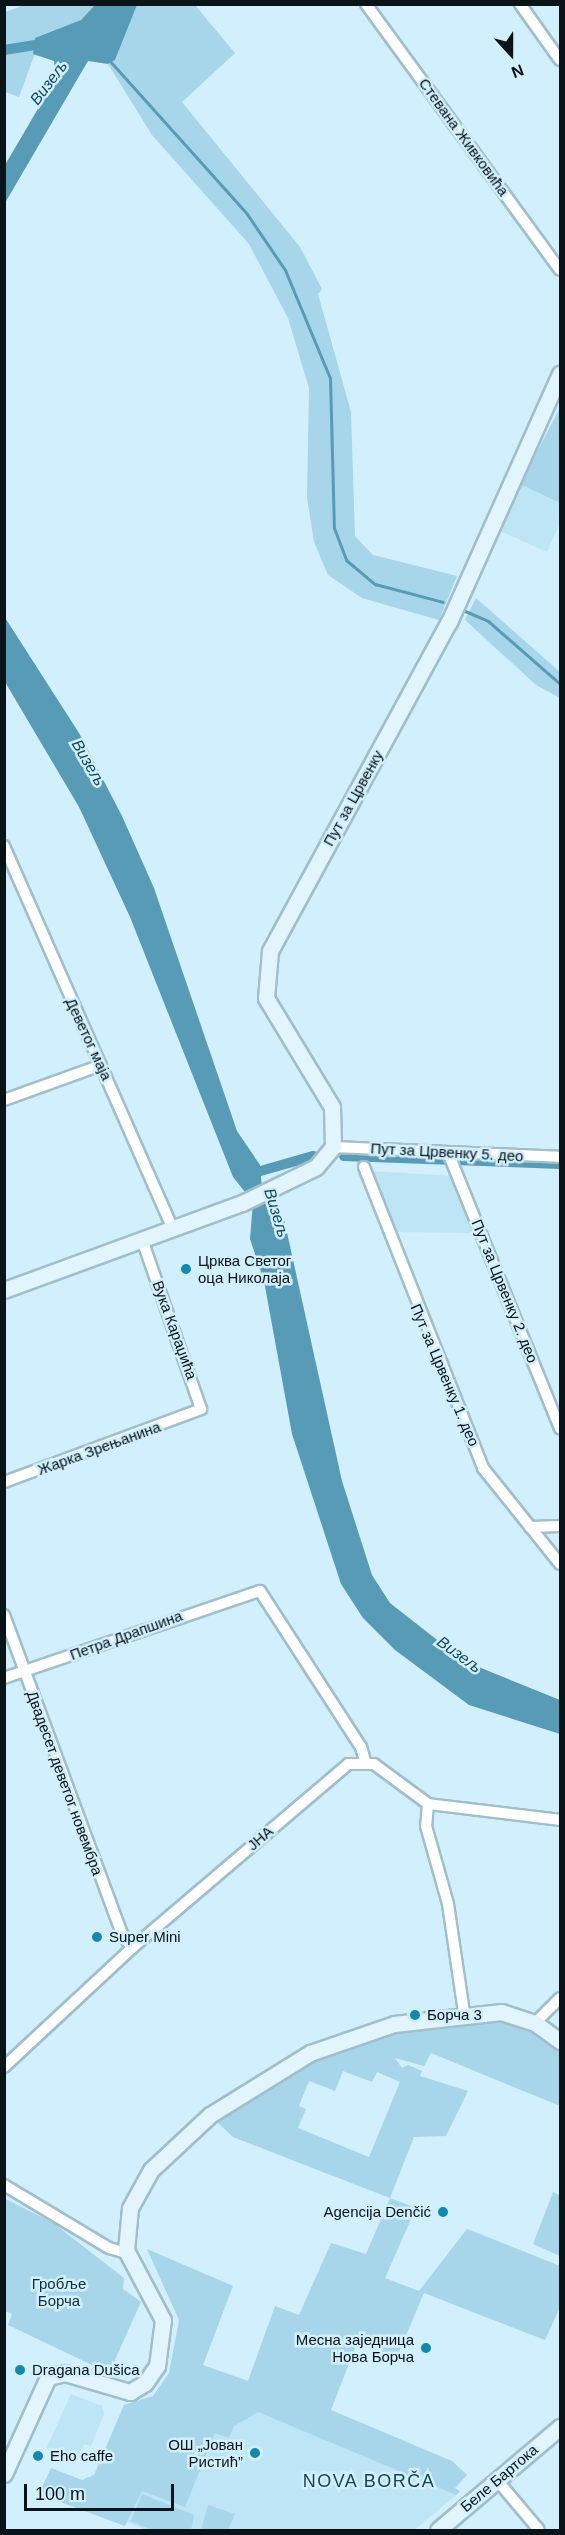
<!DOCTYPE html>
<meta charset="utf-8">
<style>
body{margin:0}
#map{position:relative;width:565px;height:2535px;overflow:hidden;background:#d1effd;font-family:Helvetica,sans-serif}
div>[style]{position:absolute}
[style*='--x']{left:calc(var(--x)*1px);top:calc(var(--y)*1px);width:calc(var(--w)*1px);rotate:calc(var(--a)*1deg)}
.built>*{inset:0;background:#bde5f6}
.green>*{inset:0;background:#a7d5e9}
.water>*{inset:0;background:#589bb6}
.stream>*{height:3px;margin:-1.5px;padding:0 1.5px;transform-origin:1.5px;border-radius:1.5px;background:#589bb6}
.canal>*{height:10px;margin:-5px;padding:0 5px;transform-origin:5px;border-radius:5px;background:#589bb6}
.roads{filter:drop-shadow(2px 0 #a1becb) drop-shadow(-2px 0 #a1becb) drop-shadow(0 2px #a1becb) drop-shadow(0 -2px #a1becb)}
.street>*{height:10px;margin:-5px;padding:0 5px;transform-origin:5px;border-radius:5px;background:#fff}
.secondary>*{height:15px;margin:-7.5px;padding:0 7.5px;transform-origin:7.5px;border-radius:7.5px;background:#e2f5fd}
.dots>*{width:16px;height:16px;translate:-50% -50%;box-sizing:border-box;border:3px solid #d1effd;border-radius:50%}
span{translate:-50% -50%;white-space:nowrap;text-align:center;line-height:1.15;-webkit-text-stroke:5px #d1effd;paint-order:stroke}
.street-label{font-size:15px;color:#091318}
.poi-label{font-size:15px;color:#091318}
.left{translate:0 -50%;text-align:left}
.right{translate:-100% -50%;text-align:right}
.park-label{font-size:15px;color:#0e2f3b}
.water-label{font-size:16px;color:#134b5f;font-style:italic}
.quarter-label{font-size:18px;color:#144658;letter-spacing:1.5px}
.frame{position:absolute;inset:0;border:6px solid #091318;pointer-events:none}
.north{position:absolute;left:481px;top:24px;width:60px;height:60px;-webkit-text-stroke:4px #d1effd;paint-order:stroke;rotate:159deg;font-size:16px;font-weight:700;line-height:24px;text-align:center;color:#091318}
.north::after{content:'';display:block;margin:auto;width:21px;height:27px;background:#091318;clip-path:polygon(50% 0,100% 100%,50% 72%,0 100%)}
.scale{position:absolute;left:24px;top:2484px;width:150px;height:27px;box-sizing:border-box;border:3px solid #091318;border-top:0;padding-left:8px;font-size:18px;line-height:21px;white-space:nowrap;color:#091318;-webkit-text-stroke:4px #d1effd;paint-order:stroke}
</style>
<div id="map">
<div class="built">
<i style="clip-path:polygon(520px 484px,560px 503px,560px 523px,547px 552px,500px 531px)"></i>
<i style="clip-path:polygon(370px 1171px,452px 1176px,476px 1233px,393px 1232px)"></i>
<i style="clip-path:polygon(183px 2380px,456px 2495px,414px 2530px,146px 2530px,125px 2521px)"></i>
<i style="clip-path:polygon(71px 2394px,102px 2406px,104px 2414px,91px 2446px,84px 2444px,75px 2464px,50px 2454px,47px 2447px)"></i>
</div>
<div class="green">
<i style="clip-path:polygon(25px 5px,95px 5px,81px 20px,41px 37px,19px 97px,5px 92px,5px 12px)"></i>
<i style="clip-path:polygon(137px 5px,195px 5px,235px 53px,182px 102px,300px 247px,322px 289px,318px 294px,351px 412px,355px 536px,373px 555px,457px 576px,439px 620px,362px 598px,328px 575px,314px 542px,307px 498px,309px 388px,288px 318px,249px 244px,152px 135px,108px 64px,115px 60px)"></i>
<i style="clip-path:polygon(560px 408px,560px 503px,520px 484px)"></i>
<i style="clip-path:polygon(476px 598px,560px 672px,560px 698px,536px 685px,465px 620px)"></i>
<i style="clip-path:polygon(evenodd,489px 2012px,560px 2041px,560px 2106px,431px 2053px,424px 2066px,395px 2058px,402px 2068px,408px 2065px,422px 2071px,420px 2076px,468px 2091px,446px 2136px,414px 2137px,390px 2198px,416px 2208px,385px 2278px,419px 2291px,467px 2229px,560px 2266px,560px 2307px,545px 2340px,424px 2293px,396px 2359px,357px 2343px,331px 2410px,452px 2461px,467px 2475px,455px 2488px,460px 2491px,456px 2495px,258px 2412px,234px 2426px,229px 2438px,215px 2433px,185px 2507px,142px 2491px,125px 2526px,39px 2494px,51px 2468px,82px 2480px,94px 2475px,124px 2405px,153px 2396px,169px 2373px,179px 2320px,147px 2249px,233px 2286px,203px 2365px,248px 2381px,275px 2306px,299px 2315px,331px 2243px,366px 2254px,390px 2198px,233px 2137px,210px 2115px,329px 2044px,489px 2012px,343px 2071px,372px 2082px,377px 2072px,400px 2082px,369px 2157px,298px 2128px,306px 2109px,299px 2106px,309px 2081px,335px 2091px,343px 2071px)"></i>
<i style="clip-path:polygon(553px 2192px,560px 2195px,560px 2256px,533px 2244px)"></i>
<i style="clip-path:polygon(4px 2198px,53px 2223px,124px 2278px,123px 2289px,141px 2302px,109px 2373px,8px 2325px,12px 2314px,5px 2311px)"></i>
<i style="clip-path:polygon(142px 2494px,194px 2515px,191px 2530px,152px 2530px,131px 2521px)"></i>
<i style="clip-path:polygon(208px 2505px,235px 2514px,228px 2530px,201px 2530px)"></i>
</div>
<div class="water">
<i style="clip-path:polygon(95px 5px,137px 5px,115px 60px,108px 64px,88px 61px,5px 203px,5px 165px,56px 78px,54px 61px,33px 54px,35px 38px,81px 20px)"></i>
<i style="clip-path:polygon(4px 616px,79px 733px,122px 816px,154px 888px,237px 1131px,260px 1165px,262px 1189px,284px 1219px,342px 1481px,372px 1575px,390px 1603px,464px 1661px,560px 1700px,560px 1734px,469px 1705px,395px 1650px,363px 1618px,341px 1584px,292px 1434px,264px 1281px,250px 1239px,253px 1202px,233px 1177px,130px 917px,79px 807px,5px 682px)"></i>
</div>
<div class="stream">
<i style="--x:109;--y:60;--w:207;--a:48.1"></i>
<i style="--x:247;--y:214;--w:68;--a:55.8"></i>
<i style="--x:285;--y:270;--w:117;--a:67.4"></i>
<i style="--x:330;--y:378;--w:150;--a:88.5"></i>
<i style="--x:334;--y:528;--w:34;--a:69"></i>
<i style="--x:346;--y:560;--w:38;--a:40"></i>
<i style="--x:375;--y:584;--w:70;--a:14.8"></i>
<i style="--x:465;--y:611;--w:25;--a:23"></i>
<i style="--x:488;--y:621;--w:96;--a:41.2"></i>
</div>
<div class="canal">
<i style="--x:4;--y:50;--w:44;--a:-9.2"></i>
<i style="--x:344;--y:1156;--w:216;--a:2.1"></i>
<i style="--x:250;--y:1174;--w:66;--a:-15.9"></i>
</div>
<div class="roads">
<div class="street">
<i style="--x:366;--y:4;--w:329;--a:53.9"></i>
<i style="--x:520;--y:4;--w:69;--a:54.5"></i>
<i style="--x:4;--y:846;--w:421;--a:66.2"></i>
<i style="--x:4;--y:1100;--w:103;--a:-19.8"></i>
<i style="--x:333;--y:1147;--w:227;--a:2.5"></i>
<i style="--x:449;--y:1155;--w:295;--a:67.9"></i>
<i style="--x:364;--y:1167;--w:324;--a:68.4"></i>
<i style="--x:483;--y:1468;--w:123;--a:51.3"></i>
<i style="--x:4;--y:1482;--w:210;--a:-20.3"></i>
<i style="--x:201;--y:1409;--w:177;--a:-109.2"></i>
<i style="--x:530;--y:1527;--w:30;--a:-2"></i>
<i style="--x:4;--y:1615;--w:338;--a:69.7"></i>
<i style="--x:121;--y:1932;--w:19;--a:55"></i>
<i style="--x:4;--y:1678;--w:270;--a:-18.8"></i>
<i style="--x:260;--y:1591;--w:186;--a:57.1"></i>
<i style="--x:361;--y:1747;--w:15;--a:74"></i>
<i style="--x:428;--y:1804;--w:22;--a:95"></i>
<i style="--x:426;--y:1826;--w:81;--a:74.2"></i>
<i style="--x:448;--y:1904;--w:110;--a:81.6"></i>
<i style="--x:535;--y:2023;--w:35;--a:-45"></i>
<i style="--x:4;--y:2067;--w:175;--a:-42.9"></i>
<i style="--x:132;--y:1948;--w:284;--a:-40.4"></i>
<i style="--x:348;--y:1764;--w:26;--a:0"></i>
<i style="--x:374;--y:1764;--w:67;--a:36.5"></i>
<i style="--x:428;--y:1804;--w:133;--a:6.9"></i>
<i style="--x:4;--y:2185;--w:122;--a:31"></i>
<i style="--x:109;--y:2248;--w:19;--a:16"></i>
<i style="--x:497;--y:2480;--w:65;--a:50"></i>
</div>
<div class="secondary">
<i style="--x:4;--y:1290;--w:253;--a:-20.1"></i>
<i style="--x:242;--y:1203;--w:82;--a:-25.9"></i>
<i style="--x:316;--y:1167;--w:26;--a:-50"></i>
<i style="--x:333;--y:1147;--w:40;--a:-91.4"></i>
<i style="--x:332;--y:1107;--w:127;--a:-121.2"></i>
<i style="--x:266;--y:998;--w:47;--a:-85.1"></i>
<i style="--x:270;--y:951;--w:375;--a:-61.5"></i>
<i style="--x:449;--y:622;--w:272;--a:-65.9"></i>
<i style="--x:4;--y:2474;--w:107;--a:-65.6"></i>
<i style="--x:48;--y:2377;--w:17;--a:-13"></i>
<i style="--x:65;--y:2373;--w:68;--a:16.3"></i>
<i style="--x:130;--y:2392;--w:17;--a:-31"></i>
<i style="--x:145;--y:2383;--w:21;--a:-55"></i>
<i style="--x:157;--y:2366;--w:46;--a:-82.6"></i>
<i style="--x:163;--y:2320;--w:79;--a:-117.9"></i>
<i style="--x:126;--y:2250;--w:42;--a:-84.6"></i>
<i style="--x:130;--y:2208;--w:43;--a:-61.1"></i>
<i style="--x:151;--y:2170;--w:81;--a:-43"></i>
<i style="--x:210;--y:2115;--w:118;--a:-31.8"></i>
<i style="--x:310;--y:2053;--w:89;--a:-19"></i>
<i style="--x:394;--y:2024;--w:108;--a:-6.4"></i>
<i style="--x:501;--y:2012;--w:36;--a:18"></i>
<i style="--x:535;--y:2023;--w:31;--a:36"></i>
<i style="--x:438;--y:2530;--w:160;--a:-40.2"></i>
</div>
</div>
<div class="dots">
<i style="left:186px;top:1269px;background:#1489ad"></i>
<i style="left:97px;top:1937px;background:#1489ad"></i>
<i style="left:415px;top:2015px;background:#1489ad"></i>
<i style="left:443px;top:2212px;background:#1489ad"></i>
<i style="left:426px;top:2348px;background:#1489ad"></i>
<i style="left:20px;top:2370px;background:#1489ad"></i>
<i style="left:255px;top:2453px;background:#1489ad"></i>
<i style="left:38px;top:2456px;background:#1489ad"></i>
</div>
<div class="street-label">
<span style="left:464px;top:137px;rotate:54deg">Стевана Живковића</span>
<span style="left:353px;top:798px;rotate:-61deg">Пут за Црвенку</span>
<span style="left:89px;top:1039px;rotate:65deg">Деветог маја</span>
<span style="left:447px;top:1152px;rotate:3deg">Пут за Црвенку 5. део</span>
<span style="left:505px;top:1291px;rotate:68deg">Пут за Црвенку 2. део</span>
<span style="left:175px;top:1330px;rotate:70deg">Вука Караџића</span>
<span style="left:445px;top:1375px;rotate:67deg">Пут за Црвенку 1. део</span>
<span style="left:99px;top:1448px;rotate:-20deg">Жарка Зрењанина</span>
<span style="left:126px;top:1635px;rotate:-20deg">Петра Драпшина</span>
<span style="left:65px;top:1783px;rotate:70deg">Двадесет деветог новембра</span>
<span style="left:260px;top:1838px;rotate:-41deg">ЈНА</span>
<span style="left:499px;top:2478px;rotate:-40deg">Беле Бартока</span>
</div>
<div class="poi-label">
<span class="left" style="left:198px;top:1269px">Црква Светог<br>оца Николаја</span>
<span class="left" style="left:109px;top:1937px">Super Mini</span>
<span class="left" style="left:427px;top:2015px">Борча 3</span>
<span class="right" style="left:431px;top:2212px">Agencija Denčić</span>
<span class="right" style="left:414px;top:2348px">Месна заједница<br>Нова Борча</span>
<span class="left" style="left:32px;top:2370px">Dragana Dušica</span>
<span class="right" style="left:243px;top:2453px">ОШ „Јован<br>Ристић”</span>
<span class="left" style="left:50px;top:2456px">Eho caffe</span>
</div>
<div class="park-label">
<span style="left:59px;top:2292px">Гробље<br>Борча</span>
</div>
<div class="water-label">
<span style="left:49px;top:83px;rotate:-53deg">Визељ</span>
<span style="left:88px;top:763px;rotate:60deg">Визељ</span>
<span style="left:276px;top:1213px;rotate:73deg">Визељ</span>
<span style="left:459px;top:1655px;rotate:36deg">Визељ</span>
</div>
<div class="quarter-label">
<span style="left:369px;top:2481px">NOVA BORČA</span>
</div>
<div class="frame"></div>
<div class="north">N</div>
<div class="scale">100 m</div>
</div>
